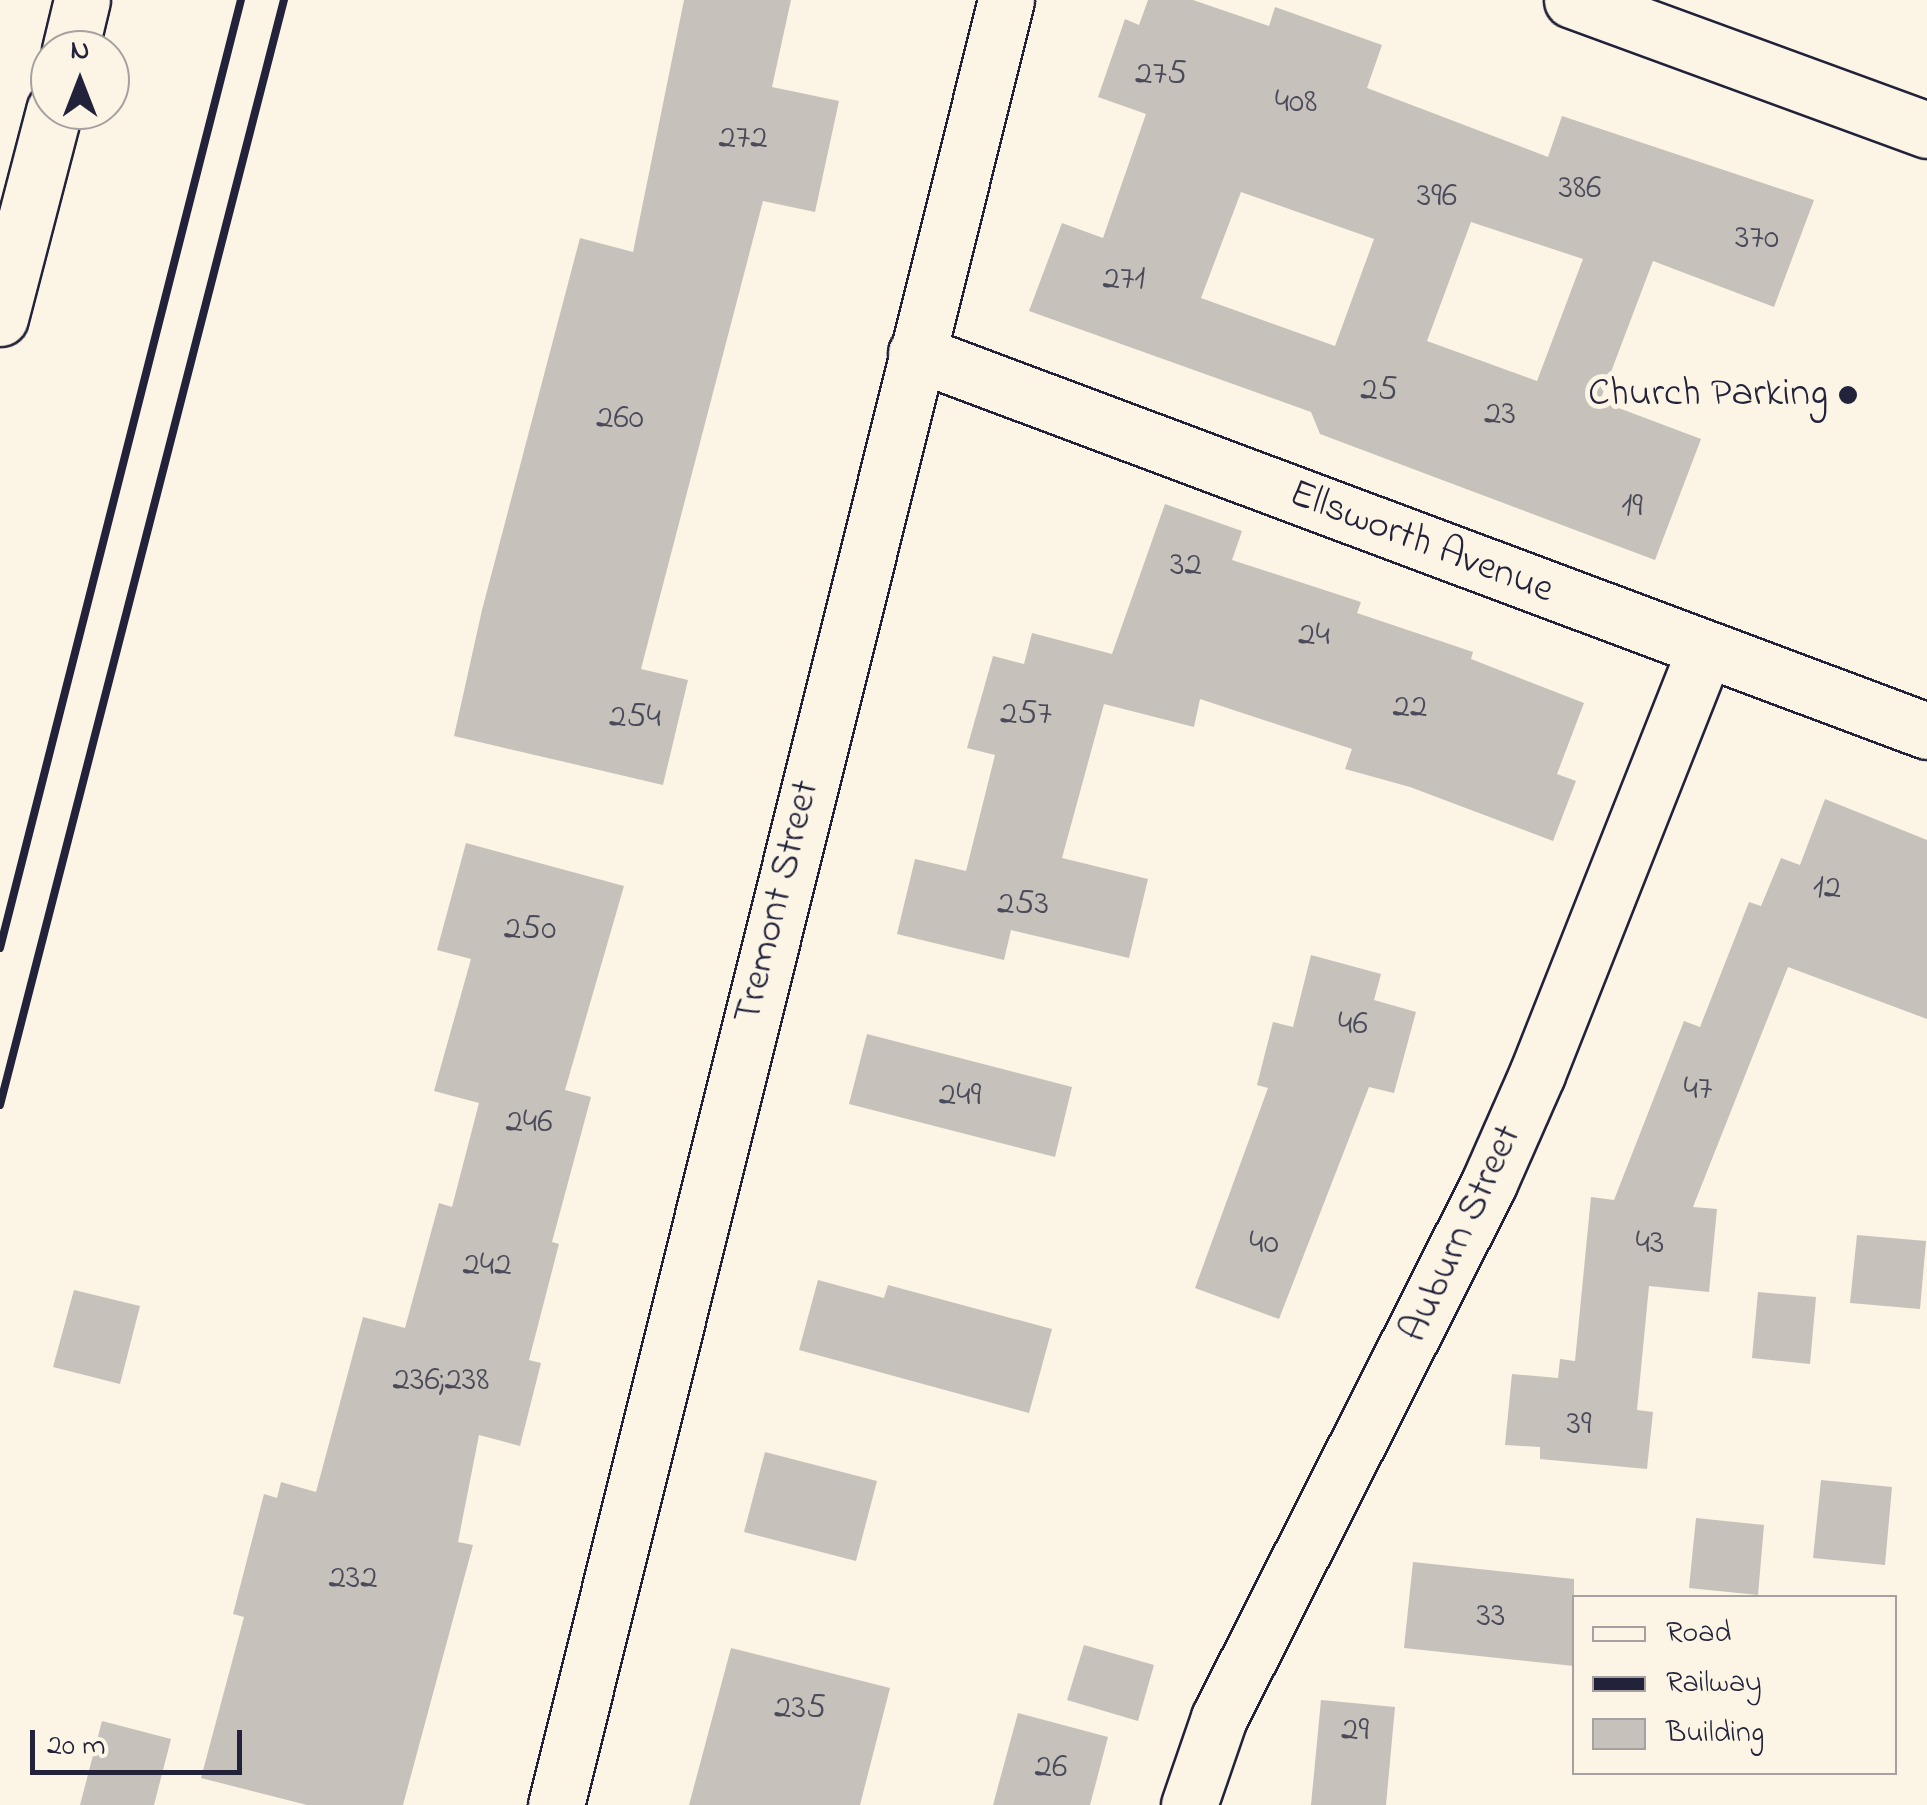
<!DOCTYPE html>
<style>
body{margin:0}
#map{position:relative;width:1927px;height:1805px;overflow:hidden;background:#fcf5e5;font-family:"Indie Flower",sans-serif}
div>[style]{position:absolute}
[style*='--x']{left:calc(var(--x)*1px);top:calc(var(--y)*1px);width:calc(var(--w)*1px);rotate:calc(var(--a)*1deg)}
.building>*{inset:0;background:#c6c1bb}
.roads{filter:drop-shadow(2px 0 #22223b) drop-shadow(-2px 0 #22223b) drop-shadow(0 2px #22223b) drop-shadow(0 -2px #22223b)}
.minor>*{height:55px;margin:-27.5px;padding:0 27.5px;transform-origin:27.5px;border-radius:27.5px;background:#fcf5e5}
.major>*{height:55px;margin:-27.5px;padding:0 27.5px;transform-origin:27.5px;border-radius:27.5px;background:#fcf5e5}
.rail>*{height:8px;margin:-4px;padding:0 4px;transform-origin:4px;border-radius:4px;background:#22223b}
.dots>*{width:28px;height:28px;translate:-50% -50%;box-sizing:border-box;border:5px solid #fcf5e5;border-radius:50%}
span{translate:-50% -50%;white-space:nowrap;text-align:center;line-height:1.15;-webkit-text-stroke:10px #fcf5e5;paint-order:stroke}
.number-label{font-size:35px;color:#4b4a5b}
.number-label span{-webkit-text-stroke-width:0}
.poi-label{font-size:40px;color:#22223b}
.right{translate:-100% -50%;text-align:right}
.street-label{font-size:40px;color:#22223b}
.legend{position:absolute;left:1572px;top:1595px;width:325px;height:180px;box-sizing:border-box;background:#fcf5e5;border:2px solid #a5a1a1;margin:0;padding:12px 18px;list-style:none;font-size:30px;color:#22223b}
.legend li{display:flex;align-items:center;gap:20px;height:50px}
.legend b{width:50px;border:2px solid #a5a1a1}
.north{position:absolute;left:30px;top:30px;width:100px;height:100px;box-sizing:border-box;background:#fcf5e5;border:2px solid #a5a1a1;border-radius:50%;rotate:0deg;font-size:28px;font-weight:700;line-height:40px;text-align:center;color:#22223b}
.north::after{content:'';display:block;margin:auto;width:35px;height:45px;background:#22223b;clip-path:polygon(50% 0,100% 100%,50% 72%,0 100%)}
.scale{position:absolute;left:30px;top:1730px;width:212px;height:45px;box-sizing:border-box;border:5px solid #22223b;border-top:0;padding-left:12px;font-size:30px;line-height:35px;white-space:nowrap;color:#22223b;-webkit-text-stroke:8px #fcf5e5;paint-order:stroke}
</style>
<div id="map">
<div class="building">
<i style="clip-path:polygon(684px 0,791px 0,772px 87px,839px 101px,815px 212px,763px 201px,641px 669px,688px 680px,663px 785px,454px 736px,482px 610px,580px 238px,633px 252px)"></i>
<i style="clip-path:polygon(evenodd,1148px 0,1193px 0,1269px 26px,1275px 7px,1382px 45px,1367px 88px,1548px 157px,1562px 116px,1814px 200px,1774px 307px,1653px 261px,1600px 401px,1701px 439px,1655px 560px,1320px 434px,1311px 412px,1029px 311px,1062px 223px,1103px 238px,1146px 114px,1098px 97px,1125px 19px,1139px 25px,1148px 0,1241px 192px,1374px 239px,1335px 346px,1201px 298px,1241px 192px,1148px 0,1471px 222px,1583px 259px,1537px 381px,1427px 341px,1471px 222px)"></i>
<i style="clip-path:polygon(1165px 504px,1242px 531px,1232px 560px,1361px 602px,1357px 613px,1473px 652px,1471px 659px,1584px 703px,1557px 774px,1576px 781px,1553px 841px,1410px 787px,1345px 769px,1352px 749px,1200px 699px,1194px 727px,1104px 704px,1062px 858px,1148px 879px,1129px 958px,1011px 930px,1004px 960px,897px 934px,915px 859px,966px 871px,995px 755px,967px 748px,993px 656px,1024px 664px,1032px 633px,1112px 654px)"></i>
<i style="clip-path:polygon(1825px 799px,1927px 840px,1927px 1019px,1788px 967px,1693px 1207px,1717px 1209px,1709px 1292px,1649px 1286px,1637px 1410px,1653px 1412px,1647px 1469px,1540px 1459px,1540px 1447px,1505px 1445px,1512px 1374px,1558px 1378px,1560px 1359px,1575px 1361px,1591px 1197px,1614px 1200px,1684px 1021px,1700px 1027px,1749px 902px,1761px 906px,1781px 858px,1800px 865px)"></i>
<i style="clip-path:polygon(466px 843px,624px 886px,565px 1090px,591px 1097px,552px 1242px,559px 1244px,529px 1360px,541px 1363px,520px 1446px,479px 1435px,458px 1542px,473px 1545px,403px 1805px,307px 1805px,201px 1778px,244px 1617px,233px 1614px,264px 1494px,277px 1498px,281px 1482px,316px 1492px,363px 1317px,405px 1328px,439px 1203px,452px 1207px,479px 1103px,434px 1091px,471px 959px,437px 950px)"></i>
<i style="clip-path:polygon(1311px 955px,1381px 974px,1374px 1000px,1416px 1012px,1394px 1093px,1369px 1087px,1279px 1319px,1195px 1288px,1268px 1088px,1257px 1085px,1273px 1022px,1293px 1027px)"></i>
<i style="clip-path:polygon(867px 1034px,1072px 1087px,1055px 1157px,849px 1104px)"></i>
<i style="clip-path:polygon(1857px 1235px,1926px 1241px,1920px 1309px,1850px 1303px)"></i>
<i style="clip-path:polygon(818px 1280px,884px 1298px,888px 1285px,1052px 1329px,1029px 1413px,799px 1350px)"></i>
<i style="clip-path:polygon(74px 1290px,140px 1306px,120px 1384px,53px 1367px)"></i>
<i style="clip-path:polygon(1758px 1292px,1816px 1297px,1810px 1364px,1752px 1358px)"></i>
<i style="clip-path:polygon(765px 1452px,877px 1481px,856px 1561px,744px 1532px)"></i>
<i style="clip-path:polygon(1821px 1480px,1892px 1487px,1885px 1565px,1813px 1558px)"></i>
<i style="clip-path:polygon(1696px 1518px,1764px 1525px,1758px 1595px,1689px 1588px)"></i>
<i style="clip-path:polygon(1413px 1562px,1574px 1579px,1574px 1666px,1404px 1648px)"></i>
<i style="clip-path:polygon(1084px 1645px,1154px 1665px,1138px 1721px,1067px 1700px)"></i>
<i style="clip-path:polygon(731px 1648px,890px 1688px,860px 1805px,689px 1805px)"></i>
<i style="clip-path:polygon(1321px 1700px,1395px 1707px,1386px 1805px,1311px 1805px)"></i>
<i style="clip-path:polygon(1018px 1713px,1108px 1737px,1090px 1805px,993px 1805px)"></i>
<i style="clip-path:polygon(102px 1721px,171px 1739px,154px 1805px,80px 1805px)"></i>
</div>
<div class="roads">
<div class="minor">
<i style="--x:70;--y:50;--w:51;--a:-76.5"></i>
<i style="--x:0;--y:318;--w:215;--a:-75.4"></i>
<i style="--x:916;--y:353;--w:1079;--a:20.5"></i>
<i style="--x:556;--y:1805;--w:1860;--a:-76"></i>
<i style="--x:1189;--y:1805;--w:92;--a:-71"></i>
<i style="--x:1219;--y:1718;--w:599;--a:-63.22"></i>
<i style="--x:1489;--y:1183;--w:119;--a:-66.2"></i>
<i style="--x:1537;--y:1074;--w:456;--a:-68.4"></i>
</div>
<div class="major">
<i style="--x:1572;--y:0;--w:378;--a:20.1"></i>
</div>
</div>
<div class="rail">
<i style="--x:0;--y:948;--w:978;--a:-75.74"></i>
<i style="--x:0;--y:1105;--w:1141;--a:-75.59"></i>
</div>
<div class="dots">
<i style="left:1848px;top:395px;background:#22223b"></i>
</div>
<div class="number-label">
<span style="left:1161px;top:75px">275</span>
<span style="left:1296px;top:103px">408</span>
<span style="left:743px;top:139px">272</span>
<span style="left:1580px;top:189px">386</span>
<span style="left:1437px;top:197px">396</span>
<span style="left:1757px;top:239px">370</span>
<span style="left:1124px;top:280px">271</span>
<span style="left:1379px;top:391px">25</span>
<span style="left:1500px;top:415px">23</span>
<span style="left:620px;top:419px">260</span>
<span style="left:1632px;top:507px">19</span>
<span style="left:1186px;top:566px">32</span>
<span style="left:1314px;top:636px">24</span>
<span style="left:1410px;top:708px">22</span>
<span style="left:1026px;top:715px">257</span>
<span style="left:635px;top:718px">254</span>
<span style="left:1827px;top:889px">12</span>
<span style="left:1023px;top:905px">253</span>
<span style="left:530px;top:930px">250</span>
<span style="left:1353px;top:1025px">46</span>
<span style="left:1698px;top:1090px">47</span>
<span style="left:960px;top:1096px">249</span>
<span style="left:529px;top:1123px">246</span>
<span style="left:1264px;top:1244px">40</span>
<span style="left:1650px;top:1244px">43</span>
<span style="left:487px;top:1266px">242</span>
<span style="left:441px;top:1381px">236;238</span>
<span style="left:1579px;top:1425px">39</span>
<span style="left:353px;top:1579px">232</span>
<span style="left:1491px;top:1617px">33</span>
<span style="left:800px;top:1709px">235</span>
<span style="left:1355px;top:1731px">29</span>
<span style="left:1051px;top:1768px">26</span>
</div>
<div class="poi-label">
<span class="right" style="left:1828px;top:395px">Church Parking</span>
</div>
<div class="street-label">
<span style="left:1421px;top:543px;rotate:21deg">Ellsworth Avenue</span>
<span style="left:778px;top:902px;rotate:-76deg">Tremont Street</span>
<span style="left:1462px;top:1234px;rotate:-65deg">Auburn Street</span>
</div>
<ul class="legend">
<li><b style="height:12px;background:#fcf5e5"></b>Road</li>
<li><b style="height:12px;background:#22223b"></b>Railway</li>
<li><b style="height:28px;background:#c6c1bb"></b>Building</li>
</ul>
<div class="north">N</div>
<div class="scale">20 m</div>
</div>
